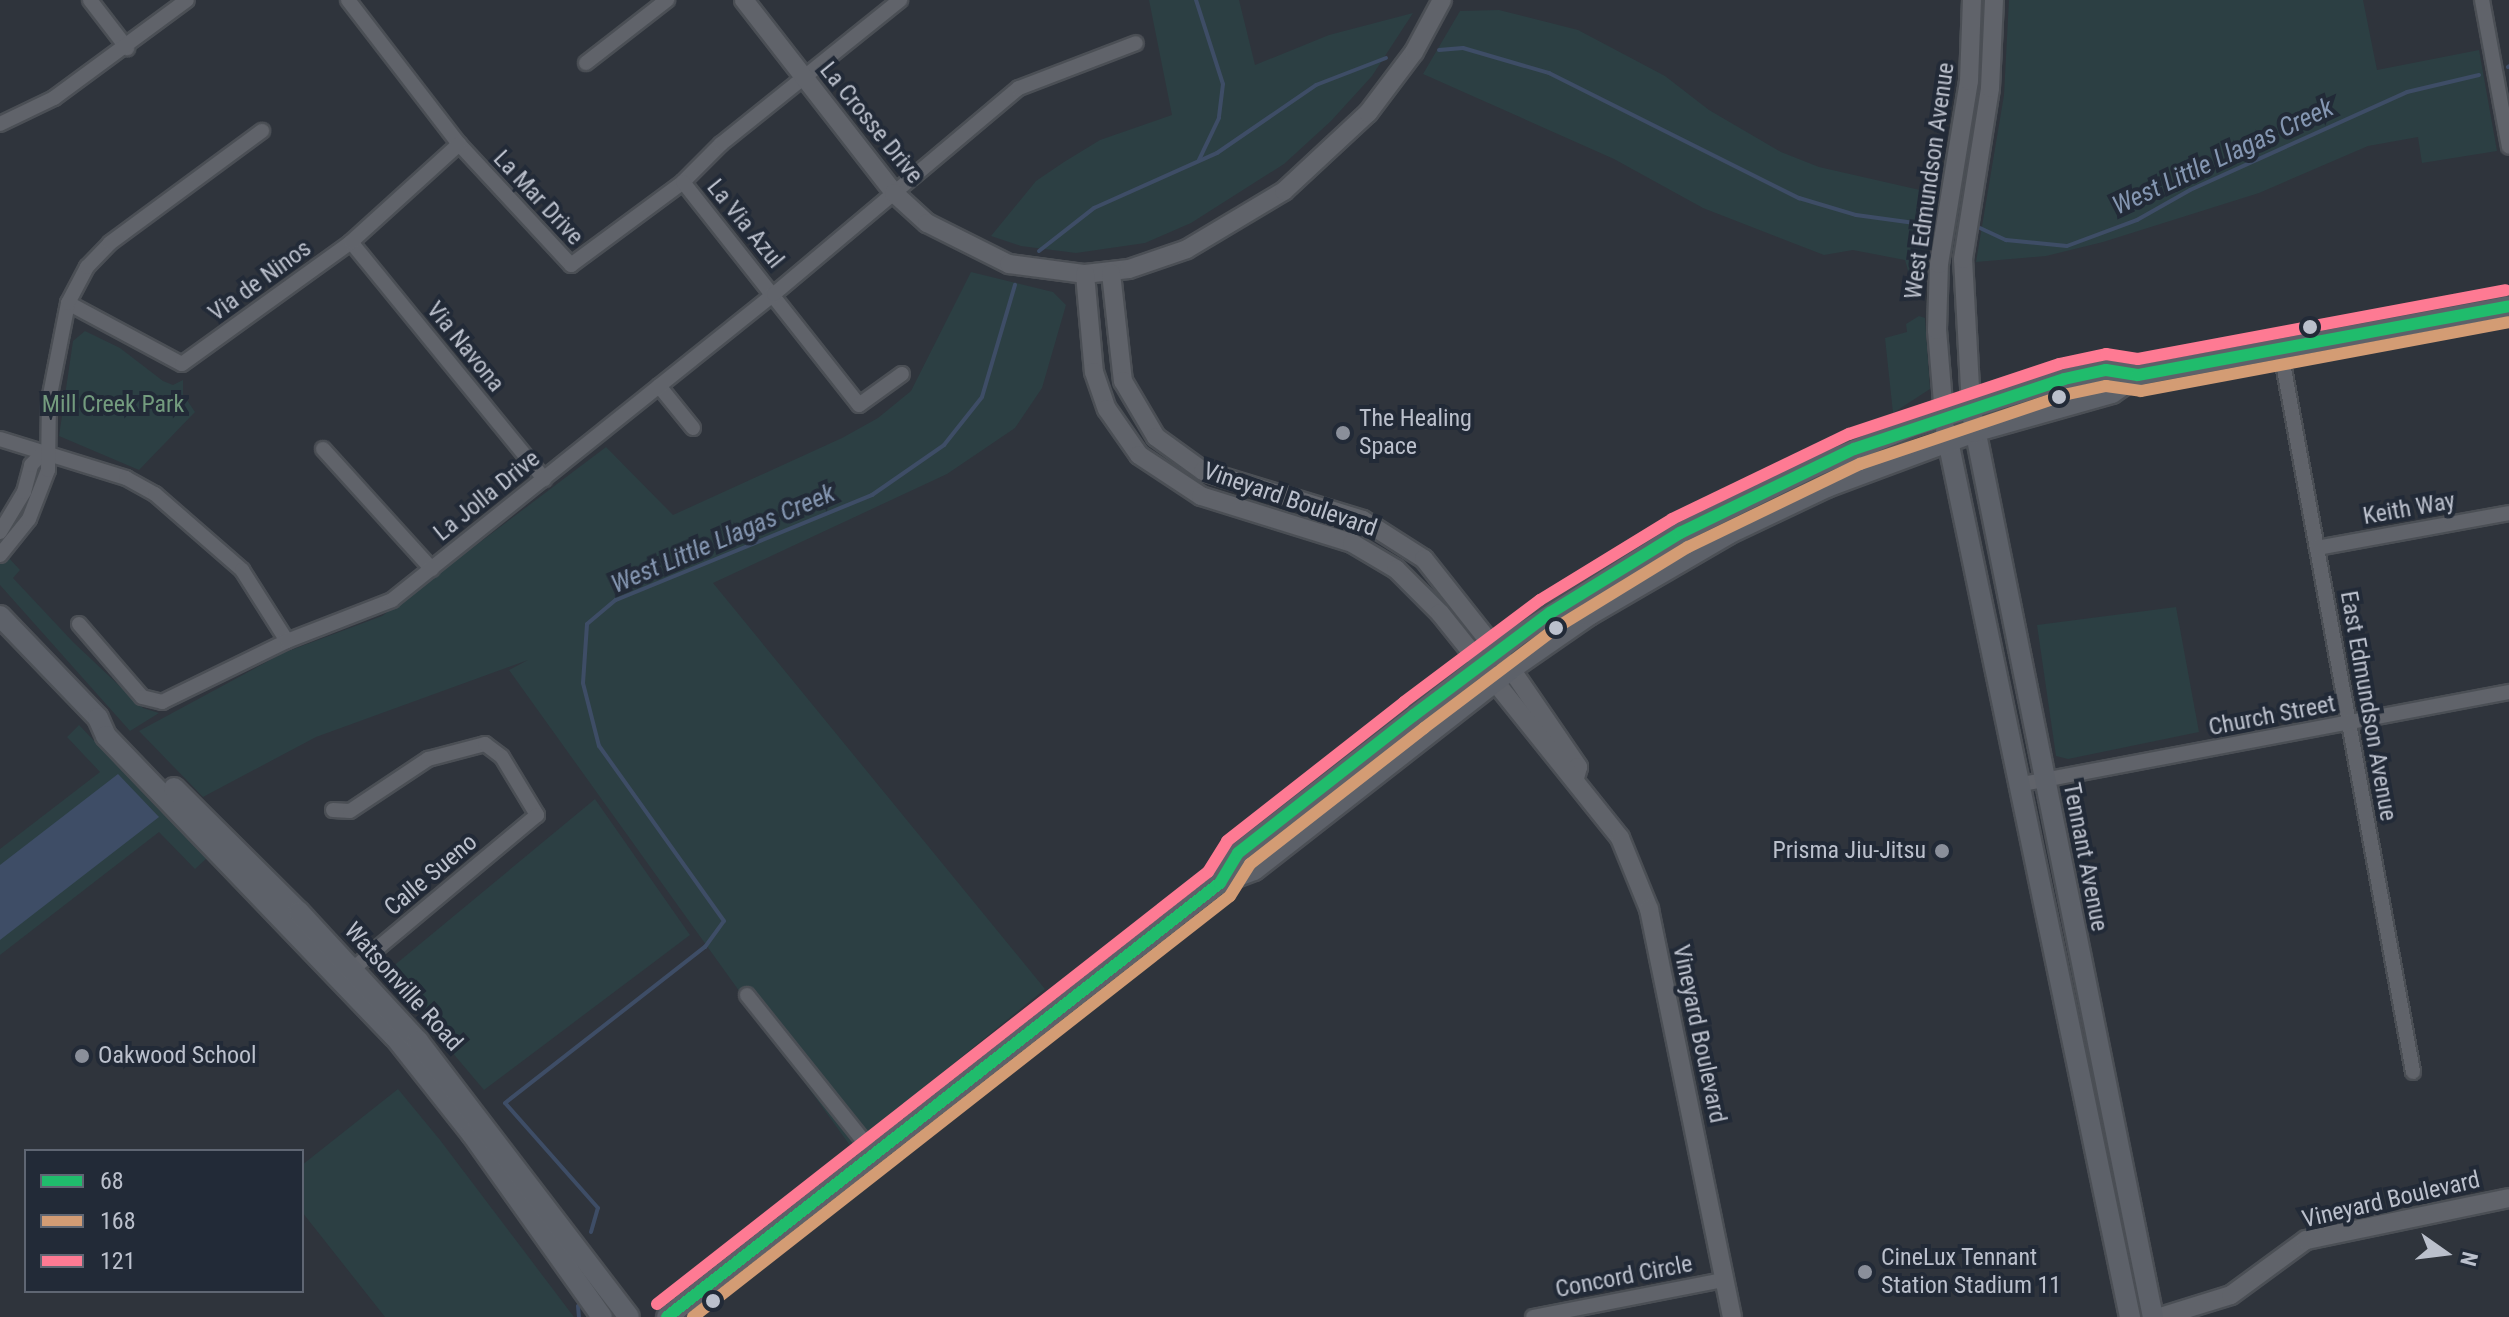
<!DOCTYPE html>
<style>
body{margin:0}
#map{position:relative;width:2509px;height:1317px;overflow:hidden;background:#2f343c;font-family:"Roboto Condensed",sans-serif}
div>[style]{position:absolute}
[style*='--x']{left:calc(var(--x)*1px);top:calc(var(--y)*1px);width:calc(var(--w)*1px);rotate:calc(var(--a)*1deg)}
.green>*{inset:0;background:#2c3f43}
.water>*{inset:0;background:#3e4d66}
.stream>*{height:4px;margin:-2px;padding:0 2px;transform-origin:2px;border-radius:2px;background:#3e4d66}
.roads{filter:drop-shadow(2px 0 #4b4f55) drop-shadow(-2px 0 #4b4f55) drop-shadow(0 2px #4b4f55) drop-shadow(0 -2px #4b4f55)}
.minor>*{height:14px;margin:-7px;padding:0 7px;transform-origin:7px;border-radius:7px;background:#60636a}
.tertiary>*{height:18px;margin:-9px;padding:0 9px;transform-origin:9px;border-radius:9px;background:#60636a}
.secondary>*{height:20px;margin:-10px;padding:0 10px;transform-origin:10px;border-radius:10px;background:#5d6169}
.bus-1>*{height:12px;margin:-6px;padding:0 6px;transform-origin:6px;border-radius:6px;background:#20bc6c}
.bus-2>*{height:12px;margin:-6px;padding:0 6px;transform-origin:6px;border-radius:6px;background:#d39c74}
.bus-3>*{height:12px;margin:-6px;padding:0 6px;transform-origin:6px;border-radius:6px;background:#fe7a93}
.dots>*{width:22px;height:22px;translate:-50% -50%;box-sizing:border-box;border:4px solid #222a37;border-radius:50%}
span{translate:-50% -50%;white-space:nowrap;text-align:center;line-height:1.15;-webkit-text-stroke:8px #222a37;paint-order:stroke}
.street-label{font-size:24px;color:#bbc0cc}
.park-label{font-size:24px;color:#739b7e}
.poi-label{font-size:24px;color:#bbc0cc}
.left{translate:0 -50%;text-align:left}
.right{translate:-100% -50%;text-align:right}
.water-label{font-size:26px;color:#8496b1;font-style:italic}
.legend{position:absolute;left:24px;top:1149px;width:280px;height:144px;box-sizing:border-box;background:#222a37;border:2px solid #5f6673;margin:0;padding:10px 14px;list-style:none;font-size:24px;color:#bbc0cc}
.legend li{display:flex;align-items:center;gap:16px;height:40px}
.legend b{width:40px;border:2px solid #5f6673}
.north{position:absolute;left:2405px;top:1213px;width:80px;height:80px;-webkit-text-stroke:6px #222a37;paint-order:stroke;rotate:104deg;font-size:22px;font-weight:700;line-height:32px;text-align:center;color:#bbc0cc}
.north::after{content:'';display:block;margin:auto;width:28px;height:36px;background:#bbc0cc;clip-path:polygon(50% 0,100% 100%,50% 72%,0 100%)}
</style>
<div id="map">
<div class="green">
<i style="clip-path:polygon(1149px 0,1239px 0,1255px 65px,1329px 35px,1413px 13px,1372px 76px,1331px 121px,1284px 164px,1191px 223px,1145px 243px,1076px 253px,1021px 246px,991px 236px,1036px 181px,1064px 162px,1100px 140px,1172px 115px)"></i>
<i style="clip-path:polygon(2009px 0,2363px 0,2377px 70px,2479px 50px,2497px 151px,2422px 163px,2418px 137px,2368px 146px,2259px 193px,2103px 242px,2046px 256px,1976px 262px,2004px 95px)"></i>
<i style="clip-path:polygon(1499px 10px,1578px 30px,1665px 76px,1709px 110px,1781px 152px,1819px 167px,1933px 193px,1922px 275px,1909px 274px,1905px 260px,1853px 250px,1824px 255px,1703px 208px,1614px 159px,1423px 74px,1460px 11px)"></i>
<i style="clip-path:polygon(971px 272px,1053px 292px,1066px 305px,1042px 388px,1015px 428px,947px 474px,713px 583px,1045px 989px,851px 1147px,509px 670px,528px 660px,316px 737px,203px 797px,139px 731px,283px 653px,382px 616px,606px 447px,673px 515px,842px 438px,878px 418px,911px 391px)"></i>
<i style="clip-path:polygon(1919px 316px,1925px 318px,1930px 389px,1893px 413px,1885px 338px,1907px 332px,1906px 324px)"></i>
<i style="clip-path:polygon(85px 331px,120px 348px,163px 381px,173px 385px,183px 380px,183px 394px,195px 412px,139px 470px,59px 436px,73px 341px)"></i>
<i style="clip-path:polygon(7px 556px,20px 570px,13px 578px,73px 642px,143px 708px,159px 713px,130px 731px,0 585px,0 562px)"></i>
<i style="clip-path:polygon(2176px 607px,2199px 732px,2068px 759px,2056px 756px,2037px 625px)"></i>
<i style="clip-path:polygon(79px 725px,207px 858px,195px 869px,159px 832px,0 955px,0 849px,100px 772px,67px 737px)"></i>
<i style="clip-path:polygon(595px 799px,690px 935px,484px 1090px,385px 973px)"></i>
<i style="clip-path:polygon(398px 1089px,440px 1140px,574px 1317px,385px 1317px,302px 1212px,302px 1165px)"></i>
</div>
<div class="water">
<i style="clip-path:polygon(118px 774px,159px 817px,0 940px,0 865px)"></i>
</div>
<div class="stream">
<i style="--x:1196;--y:0;--w:88;--a:72.2"></i>
<i style="--x:1223;--y:84;--w:34;--a:97"></i>
<i style="--x:1219;--y:118;--w:47;--a:115.5"></i>
<i style="--x:1439;--y:50;--w:24;--a:-5"></i>
<i style="--x:1463;--y:48;--w:90;--a:16.2"></i>
<i style="--x:1549;--y:73;--w:280;--a:26.6"></i>
<i style="--x:1799;--y:198;--w:59;--a:16.6"></i>
<i style="--x:1856;--y:215;--w:74;--a:7.8"></i>
<i style="--x:2508;--y:67;--w:1;--a:-45"></i>
<i style="--x:1980;--y:228;--w:29;--a:25"></i>
<i style="--x:2006;--y:240;--w:61;--a:5.6"></i>
<i style="--x:2067;--y:246;--w:75;--a:-20.4"></i>
<i style="--x:2137;--y:220;--w:61;--a:-29.5"></i>
<i style="--x:2190;--y:190;--w:238;--a:-24.3"></i>
<i style="--x:2407;--y:92;--w:74;--a:-13.3"></i>
<i style="--x:1039;--y:251;--w:70;--a:-38"></i>
<i style="--x:1094;--y:208;--w:135;--a:-24.1"></i>
<i style="--x:1217;--y:153;--w:120;--a:-34.5"></i>
<i style="--x:1316;--y:85;--w:75;--a:-21.1"></i>
<i style="--x:591;--y:1232;--w:25;--a:-74"></i>
<i style="--x:598;--y:1208;--w:140;--a:-131.5"></i>
<i style="--x:505;--y:1103;--w:254;--a:-38"></i>
<i style="--x:705;--y:947;--w:32;--a:-54"></i>
<i style="--x:724;--y:921;--w:215;--a:-125.5"></i>
<i style="--x:599;--y:746;--w:65;--a:-104.3"></i>
<i style="--x:583;--y:683;--w:59;--a:-86.1"></i>
<i style="--x:587;--y:624;--w:38;--a:-40"></i>
<i style="--x:616;--y:600;--w:277;--a:-22.3"></i>
<i style="--x:872;--y:495;--w:88;--a:-34.8"></i>
<i style="--x:944;--y:445;--w:61;--a:-51.6"></i>
<i style="--x:982;--y:397;--w:117;--a:-73.6"></i>
<i style="--x:578;--y:1306;--w:11;--a:85"></i>
</div>
<div class="roads">
<div class="minor">
<i style="--x:90;--y:0;--w:61;--a:52.4"></i>
<i style="--x:348;--y:0;--w:182;--a:52.4"></i>
<i style="--x:459;--y:144;--w:165;--a:47.2"></i>
<i style="--x:571;--y:265;--w:139;--a:-36.5"></i>
<i style="--x:683;--y:182;--w:54;--a:-45"></i>
<i style="--x:721;--y:144;--w:230;--a:-38.8"></i>
<i style="--x:2482;--y:0;--w:149;--a:79.6"></i>
<i style="--x:586;--y:63;--w:103;--a:-37.9"></i>
<i style="--x:0;--y:124;--w:60;--a:-25.7"></i>
<i style="--x:54;--y:98;--w:165;--a:-36.4"></i>
<i style="--x:683;--y:182;--w:284;--a:51.7"></i>
<i style="--x:859;--y:405;--w:53;--a:-35.8"></i>
<i style="--x:351;--y:242;--w:306;--a:50.8"></i>
<i style="--x:68;--y:303;--w:129;--a:28.2"></i>
<i style="--x:182;--y:364;--w:208;--a:-35.8"></i>
<i style="--x:351;--y:242;--w:146;--a:-42.2"></i>
<i style="--x:2280;--y:347;--w:737;--a:79.6"></i>
<i style="--x:659;--y:386;--w:54;--a:51"></i>
<i style="--x:0;--y:439;--w:132;--a:17.2"></i>
<i style="--x:126;--y:478;--w:33;--a:29"></i>
<i style="--x:155;--y:494;--w:116;--a:41.1"></i>
<i style="--x:242;--y:570;--w:84;--a:57.6"></i>
<i style="--x:323;--y:449;--w:162;--a:47.8"></i>
<i style="--x:0;--y:532;--w:47;--a:-59"></i>
<i style="--x:24;--y:492;--w:28;--a:-75"></i>
<i style="--x:31;--y:465;--w:21;--a:-45"></i>
<i style="--x:2317;--y:548;--w:195;--a:-10.3"></i>
<i style="--x:0;--y:555;--w:46;--a:-51.1"></i>
<i style="--x:29;--y:519;--w:53;--a:-68.8"></i>
<i style="--x:48;--y:470;--w:70;--a:-89.2"></i>
<i style="--x:49;--y:400;--w:99;--a:-78.9"></i>
<i style="--x:68;--y:303;--w:41;--a:-62.2"></i>
<i style="--x:87;--y:267;--w:33;--a:-46"></i>
<i style="--x:110;--y:243;--w:189;--a:-36.4"></i>
<i style="--x:79;--y:624;--w:96;--a:49.2"></i>
<i style="--x:142;--y:697;--w:21;--a:14"></i>
<i style="--x:162;--y:702;--w:139;--a:-26"></i>
<i style="--x:287;--y:641;--w:113;--a:-21.3"></i>
<i style="--x:392;--y:600;--w:489;--a:-38.7"></i>
<i style="--x:774;--y:294;--w:320;--a:-40.1"></i>
<i style="--x:1019;--y:88;--w:125;--a:-21"></i>
<i style="--x:2022;--y:784;--w:496;--a:-10.7"></i>
<i style="--x:333;--y:810;--w:17;--a:3"></i>
<i style="--x:350;--y:811;--w:94;--a:-33.7"></i>
<i style="--x:428;--y:759;--w:59;--a:-14.7"></i>
<i style="--x:485;--y:744;--w:21;--a:37"></i>
<i style="--x:502;--y:757;--w:68;--a:58.9"></i>
<i style="--x:537;--y:815;--w:240;--a:140.1"></i>
<i style="--x:747;--y:995;--w:203;--a:51.4"></i>
<i style="--x:1533;--y:1317;--w:195;--a:-11"></i>
</div>
<div class="tertiary">
<i style="--x:744;--y:0;--w:244;--a:52.1"></i>
<i style="--x:894;--y:193;--w:45;--a:42.3"></i>
<i style="--x:927;--y:223;--w:92;--a:26.6"></i>
<i style="--x:1009;--y:264;--w:77;--a:7.5"></i>
<i style="--x:1085;--y:274;--w:44;--a:-6.5"></i>
<i style="--x:1129;--y:269;--w:61;--a:-19"></i>
<i style="--x:1187;--y:249;--w:113;--a:-30.9"></i>
<i style="--x:1284;--y:191;--w:115;--a:-42.9"></i>
<i style="--x:1368;--y:113;--w:76;--a:-53"></i>
<i style="--x:1414;--y:52;--w:59;--a:-61.7"></i>
<i style="--x:1111;--y:273;--w:109;--a:83.7"></i>
<i style="--x:1123;--y:381;--w:65;--a:59.5"></i>
<i style="--x:1156;--y:437;--w:58;--a:35.9"></i>
<i style="--x:1203;--y:471;--w:167;--a:17"></i>
<i style="--x:1363;--y:520;--w:72;--a:32.6"></i>
<i style="--x:1424;--y:559;--w:140;--a:51.7"></i>
<i style="--x:1511;--y:669;--w:119;--a:55.6"></i>
<i style="--x:1578;--y:767;--w:11;--a:105"></i>
<i style="--x:1085;--y:274;--w:98;--a:84.8"></i>
<i style="--x:1094;--y:372;--w:39;--a:71"></i>
<i style="--x:1107;--y:409;--w:56;--a:55.2"></i>
<i style="--x:1139;--y:455;--w:74;--a:33.5"></i>
<i style="--x:1201;--y:496;--w:158;--a:17.3"></i>
<i style="--x:1352;--y:543;--w:51;--a:30.6"></i>
<i style="--x:1396;--y:569;--w:62;--a:45"></i>
<i style="--x:1440;--y:613;--w:288;--a:51.3"></i>
<i style="--x:1620;--y:838;--w:77;--a:67.8"></i>
<i style="--x:1649;--y:909;--w:416;--a:78.5"></i>
<i style="--x:1971;--y:406;--w:147;--a:-93.1"></i>
<i style="--x:1963;--y:259;--w:173;--a:-81"></i>
<i style="--x:1990;--y:88;--w:88;--a:-87.4"></i>
<i style="--x:1944;--y:415;--w:85;--a:-94.7"></i>
<i style="--x:1937;--y:330;--w:66;--a:-88.3"></i>
<i style="--x:1939;--y:264;--w:185;--a:-80.7"></i>
<i style="--x:1969;--y:81;--w:81;--a:-87.9"></i>
<i style="--x:2160;--y:1317;--w:74;--a:-17.2"></i>
<i style="--x:2231;--y:1295;--w:93;--a:-36.3"></i>
<i style="--x:2306;--y:1240;--w:207;--a:-11.7"></i>
</div>
<div class="secondary">
<i style="--x:1973;--y:419;--w:916;--a:78.67"></i>
<i style="--x:1946;--y:431;--w:905;--a:78.27"></i>
<i style="--x:0;--y:616;--w:141;--a:46.1"></i>
<i style="--x:98;--y:718;--w:20;--a:66"></i>
<i style="--x:106;--y:736;--w:417;--a:46.2"></i>
<i style="--x:395;--y:1037;--w:124;--a:51.6"></i>
<i style="--x:472;--y:1134;--w:224;--a:54.6"></i>
<i style="--x:174;--y:788;--w:176;--a:44.8"></i>
<i style="--x:299;--y:912;--w:176;--a:47.3"></i>
<i style="--x:418;--y:1041;--w:347;--a:52.6"></i>
<i style="--x:1220;--y:883;--w:35;--a:-59"></i>
<i style="--x:1238;--y:853;--w:352;--a:-37.8"></i>
<i style="--x:1516;--y:637;--w:194;--a:-32.4"></i>
<i style="--x:1680;--y:533;--w:149;--a:-26.2"></i>
<i style="--x:1814;--y:467;--w:104;--a:-22.6"></i>
<i style="--x:1910;--y:427;--w:161;--a:-17.3"></i>
<i style="--x:2064;--y:379;--w:43;--a:-12.1"></i>
<i style="--x:2106;--y:370;--w:32;--a:9"></i>
<i style="--x:2138;--y:375;--w:377;--a:-10.5"></i>
<i style="--x:667;--y:1317;--w:703;--a:-38.13"></i>
<i style="--x:1220;--y:883;--w:36;--a:-21"></i>
<i style="--x:1254;--y:870;--w:326;--a:-38"></i>
<i style="--x:1511;--y:669;--w:95;--a:-34.7"></i>
<i style="--x:1589;--y:615;--w:161;--a:-30.2"></i>
<i style="--x:1728;--y:534;--w:110;--a:-25.4"></i>
<i style="--x:1827;--y:487;--w:157;--a:-20.5"></i>
<i style="--x:1974;--y:432;--w:143;--a:-15.8"></i>
<i style="--x:2112;--y:393;--w:32;--a:-35"></i>
</div>
</div>
<div class="bus-1">
<i style="--x:667;--y:1317;--w:703;--a:-38.13"></i>
<i style="--x:1220;--y:883;--w:35;--a:-59"></i>
<i style="--x:1238;--y:853;--w:224;--a:-38.1"></i>
<i style="--x:1414;--y:715;--w:170;--a:-36.9"></i>
<i style="--x:1550;--y:613;--w:153;--a:-31.6"></i>
<i style="--x:1680;--y:533;--w:193;--a:-25.8"></i>
<i style="--x:1854;--y:449;--w:221;--a:-18.4"></i>
<i style="--x:2064;--y:379;--w:43;--a:-12.1"></i>
<i style="--x:2106;--y:370;--w:32;--a:9"></i>
<i style="--x:2138;--y:375;--w:377;--a:-10.5"></i>
</div>
<div class="bus-2">
<i style="--x:693;--y:1317;--w:682;--a:-38.1"></i>
<i style="--x:1230;--y:896;--w:38;--a:-58"></i>
<i style="--x:1250;--y:864;--w:221;--a:-38"></i>
<i style="--x:1424;--y:728;--w:169;--a:-37.1"></i>
<i style="--x:1559;--y:626;--w:151;--a:-31.5"></i>
<i style="--x:1688;--y:547;--w:191;--a:-25.8"></i>
<i style="--x:1860;--y:464;--w:219;--a:-18.6"></i>
<i style="--x:2068;--y:394;--w:39;--a:-12"></i>
<i style="--x:2106;--y:386;--w:35;--a:8"></i>
<i style="--x:2141;--y:391;--w:374;--a:-10.6"></i>
</div>
<div class="bus-3">
<i style="--x:657;--y:1304;--w:700;--a:-38.1"></i>
<i style="--x:1208;--y:872;--w:36;--a:-58"></i>
<i style="--x:1227;--y:841;--w:225;--a:-38.1"></i>
<i style="--x:1404;--y:702;--w:170;--a:-36.9"></i>
<i style="--x:1540;--y:600;--w:155;--a:-31.5"></i>
<i style="--x:1672;--y:519;--w:196;--a:-25.7"></i>
<i style="--x:1849;--y:434;--w:221;--a:-18.4"></i>
<i style="--x:2059;--y:364;--w:48;--a:-12"></i>
<i style="--x:2106;--y:354;--w:32;--a:9"></i>
<i style="--x:2138;--y:359;--w:374;--a:-10.6"></i>
</div>
<div class="dots">
<i style="left:2310px;top:327px;background:#bbc0cc"></i>
<i style="left:2059px;top:397px;background:#bbc0cc"></i>
<i style="left:1343px;top:433px;background:#8a8f9a"></i>
<i style="left:1556px;top:628px;background:#bbc0cc"></i>
<i style="left:1942px;top:851px;background:#8a8f9a"></i>
<i style="left:82px;top:1056px;background:#8a8f9a"></i>
<i style="left:1865px;top:1272px;background:#8a8f9a"></i>
<i style="left:713px;top:1301px;background:#bbc0cc"></i>
</div>
<div class="street-label">
<span style="left:871px;top:123px;rotate:51deg">La Crosse Drive</span>
<span style="left:1930px;top:181px;rotate:-82deg">West Edmundson Avenue</span>
<span style="left:538px;top:198px;rotate:47deg">La Mar Drive</span>
<span style="left:745px;top:224px;rotate:51deg">La Via Azul</span>
<span style="left:260px;top:281px;rotate:-36deg">Via de Ninos</span>
<span style="left:465px;top:347px;rotate:51deg">Via Navona</span>
<span style="left:487px;top:496px;rotate:-39deg">La Jolla Drive</span>
<span style="left:1290px;top:500px;rotate:19deg">Vineyard Boulevard</span>
<span style="left:2409px;top:509px;rotate:-10deg">Keith Way</span>
<span style="left:2368px;top:706px;rotate:80deg">East Edmundson Avenue</span>
<span style="left:2272px;top:716px;rotate:-11deg">Church Street</span>
<span style="left:2085px;top:857px;rotate:79deg">Tennant Avenue</span>
<span style="left:431px;top:875px;rotate:-40deg">Calle Sueno</span>
<span style="left:403px;top:987px;rotate:48deg">Watsonville Road</span>
<span style="left:1699px;top:1034px;rotate:78deg">Vineyard Boulevard</span>
<span style="left:2391px;top:1200px;rotate:-13deg">Vineyard Boulevard</span>
<span style="left:1624px;top:1277px;rotate:-11deg">Concord Circle</span>
</div>
<div class="park-label">
<span style="left:113px;top:405px">Mill Creek Park</span>
</div>
<div class="poi-label">
<span class="left" style="left:1359px;top:433px">The Healing<br>Space</span>
<span class="right" style="left:1926px;top:851px">Prisma Jiu-Jitsu</span>
<span class="left" style="left:98px;top:1056px">Oakwood School</span>
<span class="left" style="left:1881px;top:1272px">CineLux Tennant<br>Station Stadium 11</span>
</div>
<div class="water-label">
<span style="left:2223px;top:157px;rotate:-25deg">West Little Llagas Creek</span>
<span style="left:723px;top:539px;rotate:-23deg">West Little Llagas Creek</span>
</div>
<ul class="legend">
<li><b style="height:10px;background:#20bc6c"></b>68</li>
<li><b style="height:10px;background:#d39c74"></b>168</li>
<li><b style="height:10px;background:#fe7a93"></b>121</li>
</ul>
<div class="north">N</div>
</div>
